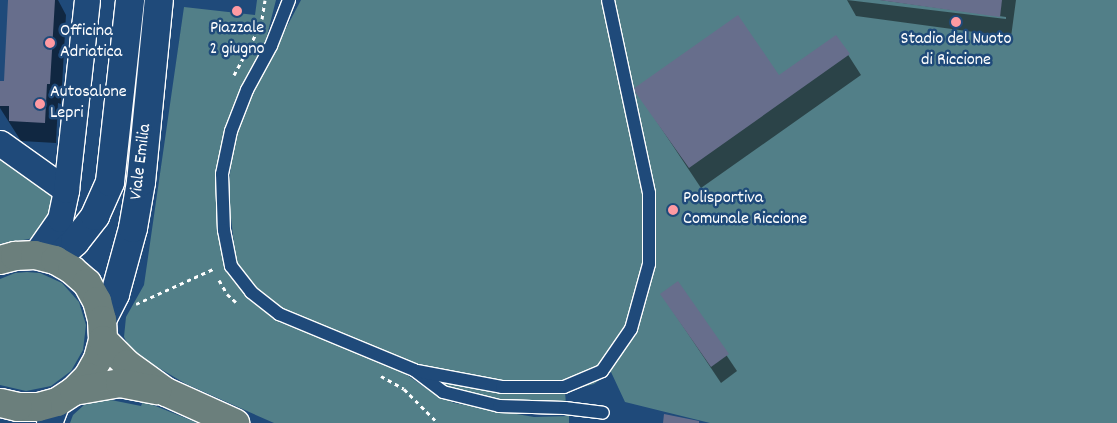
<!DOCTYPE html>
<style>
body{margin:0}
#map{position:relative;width:1117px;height:423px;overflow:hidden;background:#1f4a7a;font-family:Dekko,sans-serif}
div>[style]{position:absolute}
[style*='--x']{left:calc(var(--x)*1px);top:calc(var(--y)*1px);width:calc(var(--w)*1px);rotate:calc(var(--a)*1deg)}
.green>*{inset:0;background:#527f88}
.shadow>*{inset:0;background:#0007}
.building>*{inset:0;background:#676e8c}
.path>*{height:3px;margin-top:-1.5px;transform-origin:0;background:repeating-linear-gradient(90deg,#fff 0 4px,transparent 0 8px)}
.roads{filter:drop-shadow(1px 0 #fff) drop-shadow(-1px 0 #fff) drop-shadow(0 1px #fff) drop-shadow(0 -1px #fff)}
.service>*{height:12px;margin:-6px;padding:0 6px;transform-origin:6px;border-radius:6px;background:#1f4a7a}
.minor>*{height:25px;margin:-12.5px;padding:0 12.5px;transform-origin:12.5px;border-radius:12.5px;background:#1f4a7a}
.tertiary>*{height:28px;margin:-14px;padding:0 14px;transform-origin:14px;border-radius:14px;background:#1f4a7a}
.primary>*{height:28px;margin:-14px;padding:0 14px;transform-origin:14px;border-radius:14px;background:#6b7f7c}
.dots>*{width:14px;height:14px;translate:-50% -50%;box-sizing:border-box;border:2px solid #1f4a7a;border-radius:50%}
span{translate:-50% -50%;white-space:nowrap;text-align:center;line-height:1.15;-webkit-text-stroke:5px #1f4a7a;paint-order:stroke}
.poi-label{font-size:18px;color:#fff}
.left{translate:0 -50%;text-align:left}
.street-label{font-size:18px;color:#fff}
</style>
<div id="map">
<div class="green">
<i style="clip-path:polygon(257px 0,276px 0,266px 39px,230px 117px,224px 253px,235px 282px,252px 302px,279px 322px,363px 354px,404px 373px,433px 393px,454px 403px,534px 417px,569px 416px,569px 423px,274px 423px,186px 384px,132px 352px,124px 337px,126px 317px,144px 285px,184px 7px,255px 15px)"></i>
<i style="clip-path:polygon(301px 0,1117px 0,1117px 423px,710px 423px,625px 402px,611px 372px,594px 384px,565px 392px,566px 404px,503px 403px,442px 386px,384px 351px,293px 315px,262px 294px,248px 280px,236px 261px,228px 192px,232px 155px,242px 117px,258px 81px)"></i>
<i style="clip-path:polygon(0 157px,54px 196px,48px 227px,29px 239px,0 244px)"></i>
<i style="clip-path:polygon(27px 272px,40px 273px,62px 283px,79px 302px,86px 325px,83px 350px,71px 371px,51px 386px,26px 391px,0 385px,0 279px,15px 273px)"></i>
<i style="clip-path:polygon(106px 399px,141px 406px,143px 401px,198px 423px,70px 423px,73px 415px,84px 405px)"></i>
</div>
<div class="shadow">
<i style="clip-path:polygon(9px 0,58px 0,66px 15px,61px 104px,58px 103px,56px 143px,21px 141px,0 108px,0 82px,5px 82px)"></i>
<i style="clip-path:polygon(847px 0,1006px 19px,1006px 17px,880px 0,1016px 0,1011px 37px,856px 16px)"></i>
<i style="clip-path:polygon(836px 36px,861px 75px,701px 188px,635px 89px,779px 76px)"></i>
<i style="clip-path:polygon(678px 283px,737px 371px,721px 383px,662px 295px)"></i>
</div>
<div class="building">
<i style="clip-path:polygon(8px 0,55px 0,50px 84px,47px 84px,45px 123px,9px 121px,9px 106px,0 106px,0 81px,4px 81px)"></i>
<i style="clip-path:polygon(879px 0,1002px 0,1000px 17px)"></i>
<i style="clip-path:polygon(738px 15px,779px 75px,836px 35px,850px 54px,689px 168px,633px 89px)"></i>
<i style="clip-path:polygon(678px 281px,729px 354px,711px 367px,660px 294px)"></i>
<i style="clip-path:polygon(664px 414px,699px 421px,699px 423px,663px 423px)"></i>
</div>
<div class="path">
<i style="--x:262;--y:19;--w:19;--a:-81"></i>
<i style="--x:234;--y:75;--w:47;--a:-61.8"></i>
<i style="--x:219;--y:280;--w:16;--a:60"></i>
<i style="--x:227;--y:294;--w:12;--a:42"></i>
<i style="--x:136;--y:304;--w:85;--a:-24.4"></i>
<i style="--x:381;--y:376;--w:26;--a:29"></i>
<i style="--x:404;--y:389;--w:48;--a:45"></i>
</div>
<div class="roads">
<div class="service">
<i style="--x:289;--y:0;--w:49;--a:111.4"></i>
<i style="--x:271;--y:46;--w:50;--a:118.6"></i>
<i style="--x:247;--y:90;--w:44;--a:111.3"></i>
<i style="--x:231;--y:131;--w:44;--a:101.8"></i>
<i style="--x:222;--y:174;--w:56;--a:88"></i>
<i style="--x:224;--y:230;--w:37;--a:79"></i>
<i style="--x:231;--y:266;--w:33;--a:52"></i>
<i style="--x:251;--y:292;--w:36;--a:38"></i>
<i style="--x:279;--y:314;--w:146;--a:22.5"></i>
<i style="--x:414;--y:370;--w:36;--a:37"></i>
<i style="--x:443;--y:392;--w:58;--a:14"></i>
<i style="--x:499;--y:406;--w:66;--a:1.7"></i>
<i style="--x:565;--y:408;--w:38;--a:7"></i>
<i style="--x:417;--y:371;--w:86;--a:10.7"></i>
<i style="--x:502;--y:387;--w:62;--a:0"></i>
<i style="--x:564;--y:387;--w:41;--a:-22.8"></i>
<i style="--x:602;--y:371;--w:51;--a:-55.4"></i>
<i style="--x:631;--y:329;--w:67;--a:-74.5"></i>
<i style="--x:649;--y:264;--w:71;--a:-90"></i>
<i style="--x:649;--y:193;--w:197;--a:-102"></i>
</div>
<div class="minor">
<i style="--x:0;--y:143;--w:81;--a:35.5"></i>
<i style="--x:35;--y:255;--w:44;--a:-55.2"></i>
<i style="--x:60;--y:219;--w:30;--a:-78"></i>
<i style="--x:66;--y:190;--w:191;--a:-83.7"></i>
<i style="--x:49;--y:423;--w:22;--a:-69"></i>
</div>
<div class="tertiary">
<i style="--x:55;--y:260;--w:27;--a:-42"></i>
<i style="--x:75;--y:242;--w:33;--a:-52"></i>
<i style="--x:95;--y:216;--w:37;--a:-66"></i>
<i style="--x:110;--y:182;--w:183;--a:-83.7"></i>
<i style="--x:102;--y:320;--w:29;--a:-63"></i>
<i style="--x:115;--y:294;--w:68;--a:-74.7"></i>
<i style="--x:133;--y:228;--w:47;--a:-80.1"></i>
<i style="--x:141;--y:182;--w:183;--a:-84.4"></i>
</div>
<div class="primary">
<i style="--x:0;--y:260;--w:16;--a:-15"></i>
<i style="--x:15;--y:256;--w:20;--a:-3"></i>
<i style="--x:35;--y:255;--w:21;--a:14"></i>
<i style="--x:55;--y:260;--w:20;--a:30"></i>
<i style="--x:72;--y:270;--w:20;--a:41"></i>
<i style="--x:87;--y:283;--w:21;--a:61"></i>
<i style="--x:97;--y:301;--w:20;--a:75"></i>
<i style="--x:102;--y:320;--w:20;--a:87"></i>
<i style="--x:103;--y:340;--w:20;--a:105"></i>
<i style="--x:98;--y:359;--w:21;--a:119"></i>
<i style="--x:88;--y:377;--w:20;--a:135"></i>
<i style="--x:74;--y:391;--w:20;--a:147"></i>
<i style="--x:57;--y:402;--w:20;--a:165"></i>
<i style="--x:38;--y:407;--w:20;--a:180"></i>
<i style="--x:18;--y:407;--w:18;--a:-167"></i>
<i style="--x:103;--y:340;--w:34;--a:45"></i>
<i style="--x:127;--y:364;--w:48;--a:35.7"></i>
<i style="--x:166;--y:392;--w:76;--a:24.2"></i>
<i style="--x:74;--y:391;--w:47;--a:-9.9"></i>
<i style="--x:120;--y:383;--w:38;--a:11"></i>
</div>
</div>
<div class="dots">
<i style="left:237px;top:11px;background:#ff9aa2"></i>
<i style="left:956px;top:22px;background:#ff9aa2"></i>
<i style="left:50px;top:43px;background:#ff9aa2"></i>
<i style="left:40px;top:104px;background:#ff9aa2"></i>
<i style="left:673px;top:210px;background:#ff9aa2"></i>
</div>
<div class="poi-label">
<span style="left:237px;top:40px">Piazzale<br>2 giugno</span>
<span class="left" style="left:60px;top:43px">Officina<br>Adriatica</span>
<span style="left:956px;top:51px">Stadio del Nuoto<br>di Riccione</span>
<span class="left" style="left:50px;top:104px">Autosalone<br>Lepri</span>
<span class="left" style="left:683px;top:210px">Polisportiva<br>Comunale Riccione</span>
</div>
<div class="street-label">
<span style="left:142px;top:162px;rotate:-83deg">Viale Emilia</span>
</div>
</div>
